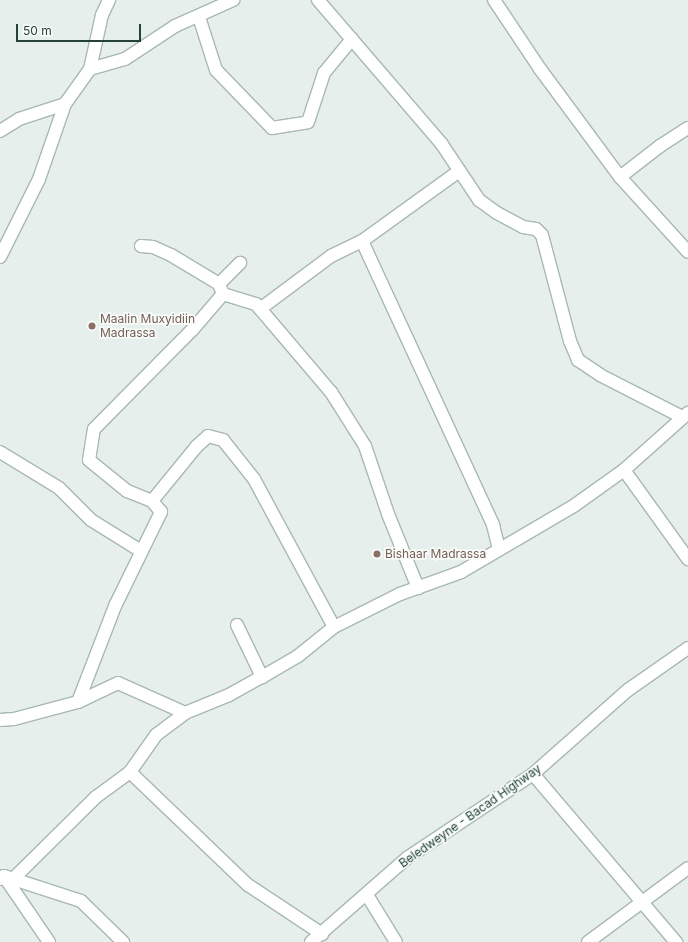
<!DOCTYPE html>
<style>
body{margin:0}
#map{position:relative;width:688px;height:942px;overflow:hidden;background:#e6efeb;font-family:Inter,sans-serif}
div>[style]{position:absolute}
[style*='--x']{left:calc(var(--x)*1px);top:calc(var(--y)*1px);width:calc(var(--w)*1px);rotate:calc(var(--a)*1deg)}
.roads{filter:drop-shadow(1px 0 #a8b8b2) drop-shadow(-1px 0 #a8b8b2) drop-shadow(0 1px #a8b8b2) drop-shadow(0 -1px #a8b8b2)}
.minor>*{height:12px;margin:-6px;padding:0 6px;transform-origin:6px;border-radius:6px;background:#fff}
.dots>*{width:11px;height:11px;translate:-50% -50%;box-sizing:border-box;border:2px solid #f7fbf9;border-radius:50%}
span{translate:-50% -50%;white-space:nowrap;text-align:center;line-height:1.15;-webkit-text-stroke:3.5px #f7fbf9;paint-order:stroke}
.education-label{font-size:12px;color:#785e54}
.left{translate:0 -50%;text-align:left}
.street-label{font-size:12px;color:#24423a}
.scale{position:absolute;left:16px;top:24px;width:125px;height:18px;box-sizing:border-box;border:2px solid #24423a;border-top:0;padding-left:5px;font-size:12px;line-height:14px;white-space:nowrap;color:#24423a;-webkit-text-stroke:3px #f7fbf9;paint-order:stroke}
</style>
<div id="map">
<div class="roads">
<div class="minor">
<i style="--x:318;--y:0;--w:189;--a:49.3"></i>
<i style="--x:441;--y:143;--w:69;--a:56.3"></i>
<i style="--x:479;--y:200;--w:22;--a:36"></i>
<i style="--x:497;--y:213;--w:30;--a:28"></i>
<i style="--x:523;--y:227;--w:13;--a:9"></i>
<i style="--x:536;--y:229;--w:8;--a:45"></i>
<i style="--x:542;--y:235;--w:110;--a:75.2"></i>
<i style="--x:570;--y:341;--w:21;--a:67"></i>
<i style="--x:578;--y:360;--w:27;--a:34"></i>
<i style="--x:600;--y:375;--w:92;--a:27.1"></i>
<i style="--x:494;--y:0;--w:83;--a:56.3"></i>
<i style="--x:540;--y:69;--w:134;--a:53.5"></i>
<i style="--x:620;--y:177;--w:101;--a:47.8"></i>
<i style="--x:199;--y:17;--w:56;--a:72.2"></i>
<i style="--x:216;--y:70;--w:81;--a:46"></i>
<i style="--x:272;--y:128;--w:36;--a:-9"></i>
<i style="--x:308;--y:122;--w:52;--a:-71.9"></i>
<i style="--x:324;--y:73;--w:44;--a:-50.5"></i>
<i style="--x:90;--y:69;--w:36;--a:-16"></i>
<i style="--x:125;--y:59;--w:60;--a:-33.4"></i>
<i style="--x:175;--y:26;--w:64;--a:-24.1"></i>
<i style="--x:0;--y:131;--w:22;--a:-32"></i>
<i style="--x:19;--y:119;--w:48;--a:-18.1"></i>
<i style="--x:620;--y:177;--w:51;--a:-37.8"></i>
<i style="--x:660;--y:146;--w:33;--a:-33"></i>
<i style="--x:362;--y:241;--w:313;--a:65.2"></i>
<i style="--x:493;--y:525;--w:25;--a:76"></i>
<i style="--x:141;--y:246;--w:12;--a:5"></i>
<i style="--x:153;--y:247;--w:20;--a:24"></i>
<i style="--x:171;--y:255;--w:56;--a:31.1"></i>
<i style="--x:219;--y:284;--w:11;--a:68"></i>
<i style="--x:223;--y:294;--w:34;--a:17"></i>
<i style="--x:256;--y:304;--w:116;--a:49.6"></i>
<i style="--x:331;--y:392;--w:64;--a:57.8"></i>
<i style="--x:365;--y:446;--w:72;--a:71.3"></i>
<i style="--x:388;--y:514;--w:80;--a:67.9"></i>
<i style="--x:0;--y:257;--w:87;--a:-63.4"></i>
<i style="--x:39;--y:179;--w:79;--a:-70.9"></i>
<i style="--x:65;--y:104;--w:43;--a:-54.5"></i>
<i style="--x:90;--y:69;--w:55;--a:-77.5"></i>
<i style="--x:102;--y:15;--w:17;--a:-65"></i>
<i style="--x:219;--y:284;--w:30;--a:-45"></i>
<i style="--x:260;--y:309;--w:89;--a:-36.7"></i>
<i style="--x:331;--y:256;--w:34;--a:-26"></i>
<i style="--x:362;--y:241;--w:120;--a:-35.8"></i>
<i style="--x:0;--y:452;--w:69;--a:31.4"></i>
<i style="--x:59;--y:488;--w:45;--a:45"></i>
<i style="--x:91;--y:520;--w:59;--a:31.8"></i>
<i style="--x:624;--y:470;--w:110;--a:54.3"></i>
<i style="--x:152;--y:501;--w:71;--a:-50.7"></i>
<i style="--x:197;--y:446;--w:15;--a:-42"></i>
<i style="--x:208;--y:436;--w:16;--a:15"></i>
<i style="--x:223;--y:440;--w:50;--a:51.5"></i>
<i style="--x:254;--y:479;--w:168;--a:61.6"></i>
<i style="--x:237;--y:625;--w:58;--a:64.3"></i>
<i style="--x:78;--y:702;--w:103;--a:-68.9"></i>
<i style="--x:115;--y:606;--w:105;--a:-63.9"></i>
<i style="--x:161;--y:512;--w:14;--a:-129"></i>
<i style="--x:152;--y:501;--w:27;--a:-158"></i>
<i style="--x:127;--y:491;--w:49;--a:-140.8"></i>
<i style="--x:89;--y:460;--w:31;--a:-81"></i>
<i style="--x:94;--y:429;--w:141;--a:-45.3"></i>
<i style="--x:193;--y:329;--w:46;--a:-49.4"></i>
<i style="--x:0;--y:720;--w:14;--a:-4"></i>
<i style="--x:14;--y:719;--w:66;--a:-14.9"></i>
<i style="--x:78;--y:702;--w:44;--a:-25.4"></i>
<i style="--x:118;--y:683;--w:73;--a:24.1"></i>
<i style="--x:130;--y:772;--w:163;--a:43.8"></i>
<i style="--x:248;--y:885;--w:89;--a:33.5"></i>
<i style="--x:533;--y:774;--w:221;--a:49.6"></i>
<i style="--x:4;--y:876;--w:80;--a:55.7"></i>
<i style="--x:0;--y:879;--w:5;--a:-37"></i>
<i style="--x:4;--y:876;--w:81;--a:18"></i>
<i style="--x:81;--y:901;--w:59;--a:44.3"></i>
<i style="--x:13;--y:879;--w:117;--a:-44.7"></i>
<i style="--x:96;--y:797;--w:42;--a:-36.3"></i>
<i style="--x:130;--y:772;--w:45;--a:-54.9"></i>
<i style="--x:156;--y:735;--w:36;--a:-37"></i>
<i style="--x:185;--y:713;--w:48;--a:-22.2"></i>
<i style="--x:229;--y:695;--w:38;--a:-29"></i>
<i style="--x:262;--y:677;--w:42;--a:-30.3"></i>
<i style="--x:298;--y:656;--w:46;--a:-38.9"></i>
<i style="--x:334;--y:627;--w:74;--a:-26.6"></i>
<i style="--x:400;--y:594;--w:65;--a:-19.8"></i>
<i style="--x:461;--y:572;--w:132;--a:-30.4"></i>
<i style="--x:575;--y:505;--w:60;--a:-35.5"></i>
<i style="--x:624;--y:470;--w:86;--a:-41.7"></i>
<i style="--x:367;--y:895;--w:55;--a:58.3"></i>
<i style="--x:311;--y:942;--w:128;--a:-41.2"></i>
<i style="--x:407;--y:858;--w:151;--a:-33.7"></i>
<i style="--x:533;--y:774;--w:127;--a:-41.5"></i>
<i style="--x:628;--y:690;--w:73;--a:-35"></i>
<i style="--x:588;--y:942;--w:124;--a:-36.5"></i>
</div>
</div>
<div class="dots">
<i style="left:92px;top:326px;background:#8d6e63"></i>
<i style="left:377px;top:554px;background:#8d6e63"></i>
</div>
<div class="education-label">
<span class="left" style="left:100px;top:326px">Maalin Muxyidiin<br>Madrassa</span>
<span class="left" style="left:385px;top:554px">Bishaar Madrassa</span>
</div>
<div class="street-label">
<span style="left:470px;top:816px;rotate:-35deg">Beledweyne - Bacad Highway</span>
</div>
<div class="scale">50 m</div>
</div>
